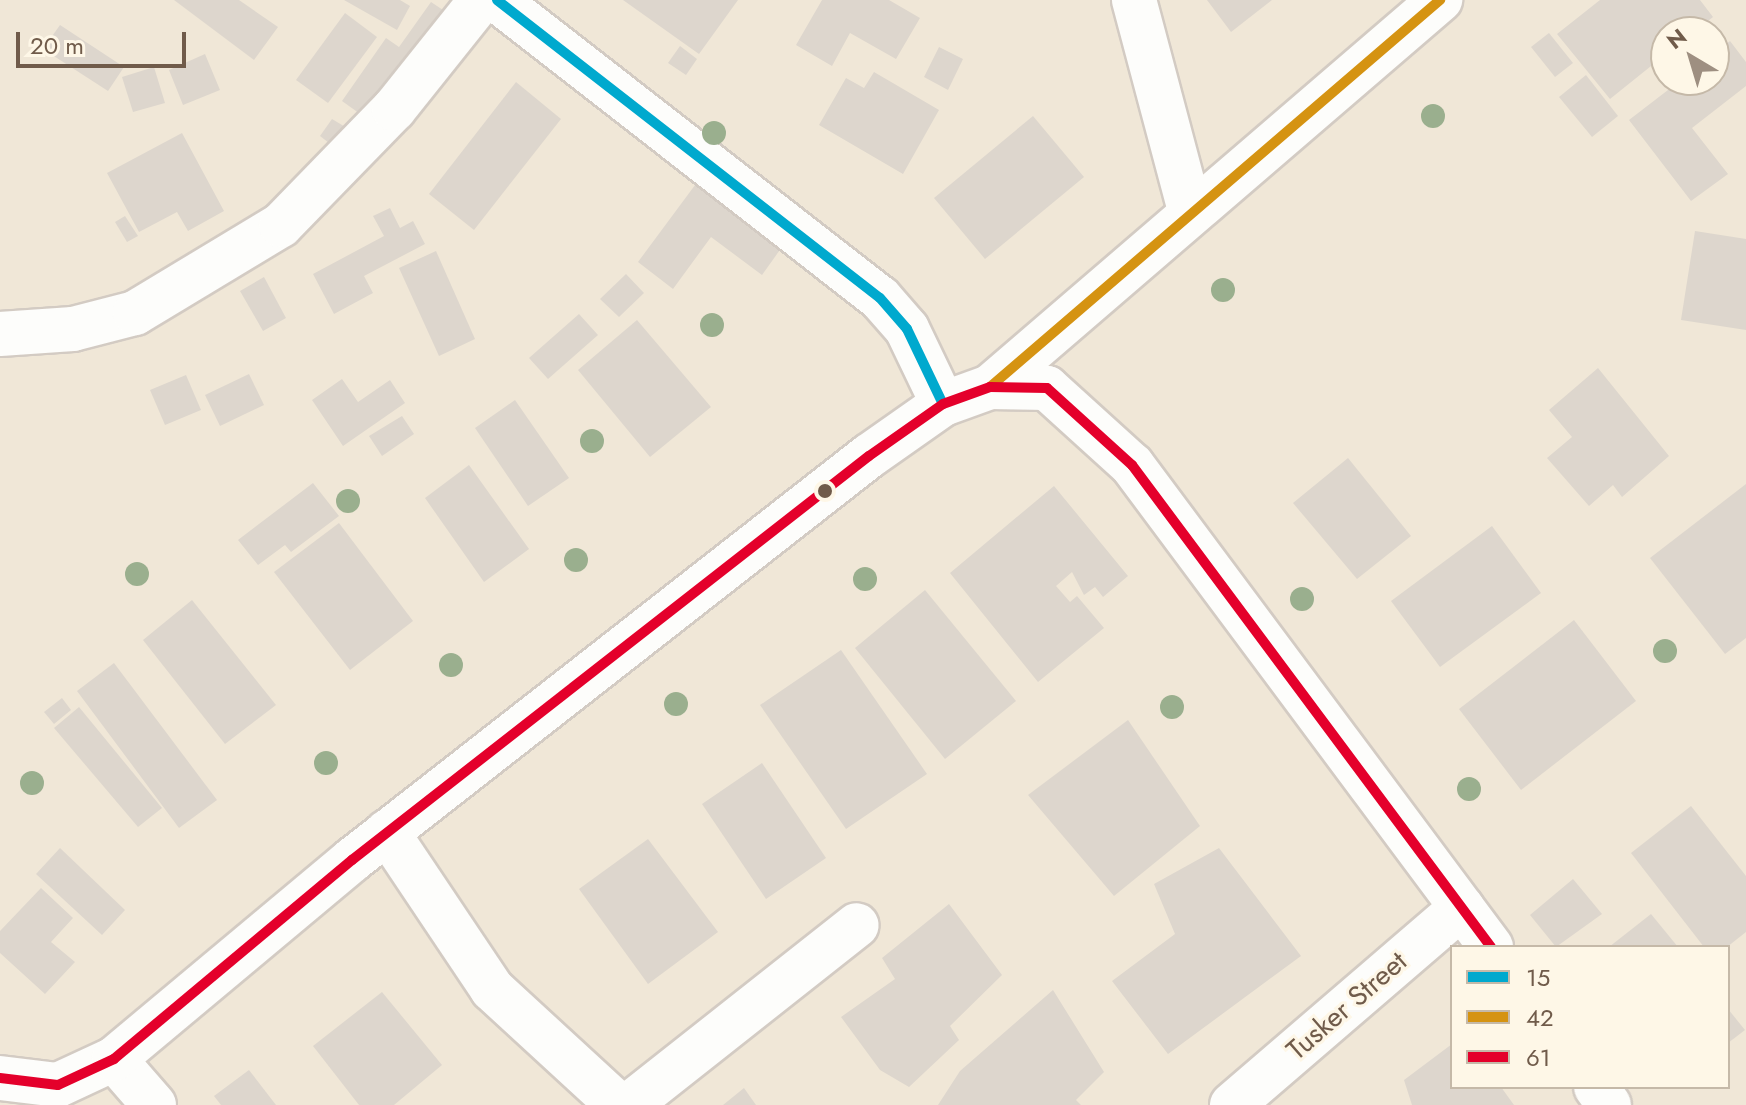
<!DOCTYPE html>
<style>
body{margin:0}
#map{position:relative;width:1746px;height:1105px;overflow:hidden;background:#f4f0e7;font-family:Jost,sans-serif}
div>[style]{position:absolute}
[style*='--x']{left:calc(var(--x)*1px);top:calc(var(--y)*1px);width:calc(var(--w)*1px);rotate:calc(var(--a)*1deg)}
.residential>*{inset:0;background:#f0e7d7}
.building>*{inset:0;background:#ddd6cd}
.roads{filter:drop-shadow(2px 0 #d3cbc3) drop-shadow(-2px 0 #d3cbc3) drop-shadow(0 2px #d3cbc3) drop-shadow(0 -2px #d3cbc3)}
.minor>*{height:44px;margin:-22px;padding:0 22px;transform-origin:22px;border-radius:22px;background:#fdfdfb}
.bus-1>*{height:10px;margin:-5px;padding:0 5px;transform-origin:5px;border-radius:5px;background:#00a9ce}
.bus-2>*{height:10px;margin:-5px;padding:0 5px;transform-origin:5px;border-radius:5px;background:#d59312}
.bus-3>*{height:10px;margin:-5px;padding:0 5px;transform-origin:5px;border-radius:5px;background:#e4002b}
.trees>*{width:24px;height:24px;margin:-12px;border-radius:50%;background:#9aaf8e}
.dots>*{width:22px;height:22px;translate:-50% -50%;box-sizing:border-box;border:4px solid #fef7e7;border-radius:50%}
span{translate:-50% -50%;white-space:nowrap;text-align:center;line-height:1.15;-webkit-text-stroke:6px #fef7e7;paint-order:stroke}
.street-label{font-size:28px;color:#705b4a}
.legend{position:absolute;left:1450px;top:945px;width:280px;height:144px;box-sizing:border-box;background:#fef7e7;border:2px solid #c5b9a8;margin:0;padding:10px 14px;list-style:none;font-size:24px;color:#705b4a}
.legend li{display:flex;align-items:center;gap:16px;height:40px}
.legend b{width:40px;border:2px solid #c5b9a8}
.north{position:absolute;left:1650px;top:16px;width:80px;height:80px;box-sizing:border-box;background:#fef7e7;border:2px solid #c5b9a8;border-radius:50%;rotate:322deg;font-size:22px;font-weight:700;line-height:32px;text-align:center;color:#705b4a}
.north::after{content:'';display:block;margin:auto;width:28px;height:36px;background:#9e8f81;clip-path:polygon(50% 0,100% 100%,50% 72%,0 100%)}
.scale{position:absolute;left:16px;top:32px;width:170px;height:36px;box-sizing:border-box;border:4px solid #705b4a;border-top:0;padding-left:10px;font-size:24px;line-height:28px;white-space:nowrap;color:#705b4a;-webkit-text-stroke:6px #fef7e7;paint-order:stroke}
</style>
<div id="map">
<div class="residential">
<i style="clip-path:polygon(evenodd,0 0,1746px 0,1746px 1105px,0 1105px,0 0,1666px 32px,1714px 32px,1714px 80px,1666px 80px,1666px 32px,0 0,1452px 947px,1728px 947px,1728px 1087px,1452px 1087px,1452px 947px)"></i>
</div>
<div class="building">
<i style="clip-path:polygon(174px 0,239px 0,278px 27px,254px 60px)"></i>
<i style="clip-path:polygon(344px 0,400px 0,410px 6px,397px 30px)"></i>
<i style="clip-path:polygon(623px 0,738px 0,699px 54px)"></i>
<i style="clip-path:polygon(822px 0,889px 0,920px 18px,896px 59px,850px 33px,832px 66px,796px 45px)"></i>
<i style="clip-path:polygon(1207px 0,1272px 0,1231px 32px)"></i>
<i style="clip-path:polygon(1600px 0,1700px 0,1713px 17px,1694px 32px,1666px 32px,1666px 54px,1610px 99px,1557px 34px)"></i>
<i style="clip-path:polygon(431px 2px,446px 12px,370px 121px,342px 101px,386px 38px,399px 47px)"></i>
<i style="clip-path:polygon(345px 13px,377px 37px,328px 103px,296px 80px)"></i>
<i style="clip-path:polygon(60px 25px,124px 67px,108px 91px,43px 49px)"></i>
<i style="clip-path:polygon(1549px 33px,1573px 63px,1555px 77px,1531px 47px)"></i>
<i style="clip-path:polygon(1730px 41px,1746px 62px,1746px 86px,1692px 128px,1728px 174px,1691px 201px,1629px 120px,1681px 80px,1714px 80px,1714px 54px)"></i>
<i style="clip-path:polygon(680px 46px,697px 59px,686px 75px,668px 63px)"></i>
<i style="clip-path:polygon(939px 47px,963px 59px,948px 90px,924px 77px)"></i>
<i style="clip-path:polygon(205px 54px,220px 90px,183px 105px,169px 70px)"></i>
<i style="clip-path:polygon(154px 67px,165px 103px,133px 112px,122px 77px)"></i>
<i style="clip-path:polygon(874px 72px,939px 110px,903px 174px,819px 125px,846px 78px,864px 88px)"></i>
<i style="clip-path:polygon(1586px 75px,1618px 116px,1592px 137px,1559px 97px)"></i>
<i style="clip-path:polygon(516px 82px,561px 119px,474px 230px,429px 194px)"></i>
<i style="clip-path:polygon(1033px 116px,1084px 177px,985px 259px,934px 198px)"></i>
<i style="clip-path:polygon(332px 119px,347px 128px,333px 146px,320px 136px)"></i>
<i style="clip-path:polygon(182px 133px,224px 211px,188px 231px,177px 212px,139px 232px,107px 173px)"></i>
<i style="clip-path:polygon(701px 177px,787px 240px,762px 275px,711px 237px,673px 289px,638px 262px)"></i>
<i style="clip-path:polygon(390px 208px,400px 228px,413px 221px,425px 244px,364px 276px,373px 293px,334px 314px,313px 274px,384px 236px,373px 216px)"></i>
<i style="clip-path:polygon(125px 216px,138px 236px,127px 242px,115px 222px)"></i>
<i style="clip-path:polygon(1695px 231px,1746px 239px,1746px 330px,1681px 320px)"></i>
<i style="clip-path:polygon(436px 251px,475px 339px,439px 356px,399px 268px)"></i>
<i style="clip-path:polygon(626px 274px,644px 293px,619px 317px,600px 299px)"></i>
<i style="clip-path:polygon(264px 277px,286px 318px,263px 331px,240px 291px)"></i>
<i style="clip-path:polygon(579px 314px,598px 335px,548px 379px,529px 358px)"></i>
<i style="clip-path:polygon(637px 320px,711px 407px,650px 457px,578px 370px)"></i>
<i style="clip-path:polygon(1598px 368px,1669px 456px,1622px 497px,1613px 485px,1589px 506px,1547px 458px,1572px 437px,1549px 410px)"></i>
<i style="clip-path:polygon(249px 374px,264px 405px,220px 426px,205px 395px)"></i>
<i style="clip-path:polygon(186px 375px,201px 410px,165px 425px,150px 390px)"></i>
<i style="clip-path:polygon(342px 379px,358px 402px,390px 380px,405px 403px,343px 446px,312px 400px)"></i>
<i style="clip-path:polygon(515px 400px,569px 478px,528px 506px,475px 428px)"></i>
<i style="clip-path:polygon(402px 416px,414px 434px,382px 456px,369px 436px)"></i>
<i style="clip-path:polygon(1348px 458px,1411px 536px,1357px 579px,1293px 503px)"></i>
<i style="clip-path:polygon(469px 465px,529px 549px,484px 582px,425px 498px)"></i>
<i style="clip-path:polygon(313px 483px,339px 516px,291px 552px,285px 545px,258px 565px,238px 540px)"></i>
<i style="clip-path:polygon(1746px 484px,1746px 638px,1725px 654px,1650px 558px)"></i>
<i style="clip-path:polygon(1054px 486px,1128px 576px,1103px 597px,1095px 587px,1084px 595px,1072px 572px,1056px 586px,1070px 602px,1077px 596px,1104px 628px,1038px 682px,950px 573px)"></i>
<i style="clip-path:polygon(339px 523px,413px 621px,350px 670px,274px 572px)"></i>
<i style="clip-path:polygon(1492px 526px,1541px 593px,1440px 667px,1391px 601px)"></i>
<i style="clip-path:polygon(925px 590px,1016px 701px,945px 759px,855px 648px)"></i>
<i style="clip-path:polygon(192px 600px,276px 705px,225px 744px,143px 640px)"></i>
<i style="clip-path:polygon(1574px 620px,1636px 701px,1521px 790px,1459px 709px)"></i>
<i style="clip-path:polygon(841px 650px,927px 774px,846px 829px,760px 705px)"></i>
<i style="clip-path:polygon(114px 663px,217px 800px,179px 828px,77px 691px)"></i>
<i style="clip-path:polygon(62px 698px,71px 710px,54px 724px,44px 712px)"></i>
<i style="clip-path:polygon(79px 707px,162px 808px,138px 827px,54px 728px)"></i>
<i style="clip-path:polygon(1128px 720px,1200px 826px,1114px 896px,1028px 795px)"></i>
<i style="clip-path:polygon(762px 763px,826px 858px,766px 899px,702px 804px)"></i>
<i style="clip-path:polygon(1691px 806px,1746px 876px,1746px 932px,1727px 947px,1704px 947px,1631px 853px)"></i>
<i style="clip-path:polygon(648px 839px,718px 932px,648px 984px,579px 889px)"></i>
<i style="clip-path:polygon(60px 848px,125px 910px,102px 935px,36px 874px)"></i>
<i style="clip-path:polygon(1219px 848px,1301px 956px,1168px 1054px,1112px 981px,1175px 934px,1154px 884px)"></i>
<i style="clip-path:polygon(1573px 879px,1602px 914px,1556px 947px,1530px 915px)"></i>
<i style="clip-path:polygon(41px 888px,73px 918px,51px 942px,75px 962px,45px 994px,0 953px,0 931px)"></i>
<i style="clip-path:polygon(949px 904px,1002px 975px,950px 1026px,959px 1040px,909px 1087px,880px 1070px,841px 1017px,895px 979px,882px 958px)"></i>
<i style="clip-path:polygon(1651px 914px,1678px 947px,1609px 947px)"></i>
<i style="clip-path:polygon(1053px 990px,1104px 1072px,1076px 1100px,1081px 1105px,938px 1105px,960px 1071px)"></i>
<i style="clip-path:polygon(382px 992px,442px 1065px,394px 1105px,359px 1105px,313px 1046px)"></i>
<i style="clip-path:polygon(1728px 1009px,1745px 1030px,1728px 1043px)"></i>
<i style="clip-path:polygon(1452px 1044px,1452px 1087px,1501px 1087px,1514px 1105px,1412px 1105px,1404px 1080px)"></i>
<i style="clip-path:polygon(249px 1070px,276px 1105px,221px 1105px,214px 1096px)"></i>
<i style="clip-path:polygon(744px 1088px,756px 1105px,723px 1105px)"></i>
</div>
<div class="roads">
<div class="minor">
<i style="--x:497;--y:0;--w:485;--a:37.9"></i>
<i style="--x:880;--y:298;--w:41;--a:48.9"></i>
<i style="--x:907;--y:329;--w:83;--a:64.4"></i>
<i style="--x:1134;--y:0;--w:221;--a:75.1"></i>
<i style="--x:0;--y:334;--w:73;--a:-3.9"></i>
<i style="--x:73;--y:329;--w:64;--a:-14.5"></i>
<i style="--x:135;--y:313;--w:170;--a:-31.1"></i>
<i style="--x:281;--y:225;--w:162;--a:-45.8"></i>
<i style="--x:394;--y:109;--w:139;--a:-51.4"></i>
<i style="--x:990;--y:387;--w:594;--a:-40.7"></i>
<i style="--x:387;--y:832;--w:189;--a:56.2"></i>
<i style="--x:492;--y:989;--w:171;--a:42.6"></i>
<i style="--x:114;--y:1059;--w:61;--a:49"></i>
<i style="--x:0;--y:1078;--w:58;--a:6.9"></i>
<i style="--x:58;--y:1085;--w:62;--a:-24.9"></i>
<i style="--x:114;--y:1059;--w:310;--a:-39.9"></i>
<i style="--x:352;--y:860;--w:656;--a:-38.01"></i>
<i style="--x:869;--y:456;--w:90;--a:-35.1"></i>
<i style="--x:943;--y:404;--w:50;--a:-19.9"></i>
<i style="--x:990;--y:387;--w:57;--a:1"></i>
<i style="--x:1047;--y:388;--w:115;--a:42.2"></i>
<i style="--x:1132;--y:465;--w:601;--a:53.32"></i>
<i style="--x:1596;--y:1087;--w:22;--a:54"></i>
<i style="--x:629;--y:1105;--w:290;--a:-38.3"></i>
<i style="--x:1232;--y:1105;--w:303;--a:-40.7"></i>
</div>
</div>
<div class="bus-1">
<i style="--x:497;--y:0;--w:485;--a:37.9"></i>
<i style="--x:880;--y:298;--w:41;--a:48.9"></i>
<i style="--x:907;--y:329;--w:83;--a:64.4"></i>
</div>
<div class="bus-2">
<i style="--x:990;--y:387;--w:594;--a:-40.7"></i>
</div>
<div class="bus-3">
<i style="--x:0;--y:1078;--w:58;--a:6.9"></i>
<i style="--x:58;--y:1085;--w:62;--a:-24.9"></i>
<i style="--x:114;--y:1059;--w:310;--a:-39.9"></i>
<i style="--x:352;--y:860;--w:656;--a:-38.01"></i>
<i style="--x:869;--y:456;--w:90;--a:-35.1"></i>
<i style="--x:943;--y:404;--w:50;--a:-19.9"></i>
<i style="--x:990;--y:387;--w:57;--a:1"></i>
<i style="--x:1047;--y:388;--w:115;--a:42.2"></i>
<i style="--x:1132;--y:465;--w:601;--a:53.32"></i>
</div>
<div class="trees">
<i style="left:1433px;top:116px"></i>
<i style="left:714px;top:133px"></i>
<i style="left:1223px;top:290px"></i>
<i style="left:712px;top:325px"></i>
<i style="left:592px;top:441px"></i>
<i style="left:348px;top:501px"></i>
<i style="left:576px;top:560px"></i>
<i style="left:137px;top:574px"></i>
<i style="left:865px;top:579px"></i>
<i style="left:1302px;top:599px"></i>
<i style="left:1665px;top:651px"></i>
<i style="left:451px;top:665px"></i>
<i style="left:676px;top:704px"></i>
<i style="left:1172px;top:707px"></i>
<i style="left:326px;top:763px"></i>
<i style="left:32px;top:783px"></i>
<i style="left:1469px;top:789px"></i>
</div>
<div class="dots">
<i style="left:825px;top:491px;background:#705b4a"></i>
</div>
<div class="street-label">
<span style="left:1347px;top:1006px;rotate:-41deg">Tusker Street</span>
</div>
<ul class="legend">
<li><b style="height:10px;background:#00a9ce"></b>15</li>
<li><b style="height:10px;background:#d59312"></b>42</li>
<li><b style="height:10px;background:#e4002b"></b>61</li>
</ul>
<div class="north">N</div>
<div class="scale">20 m</div>
</div>
